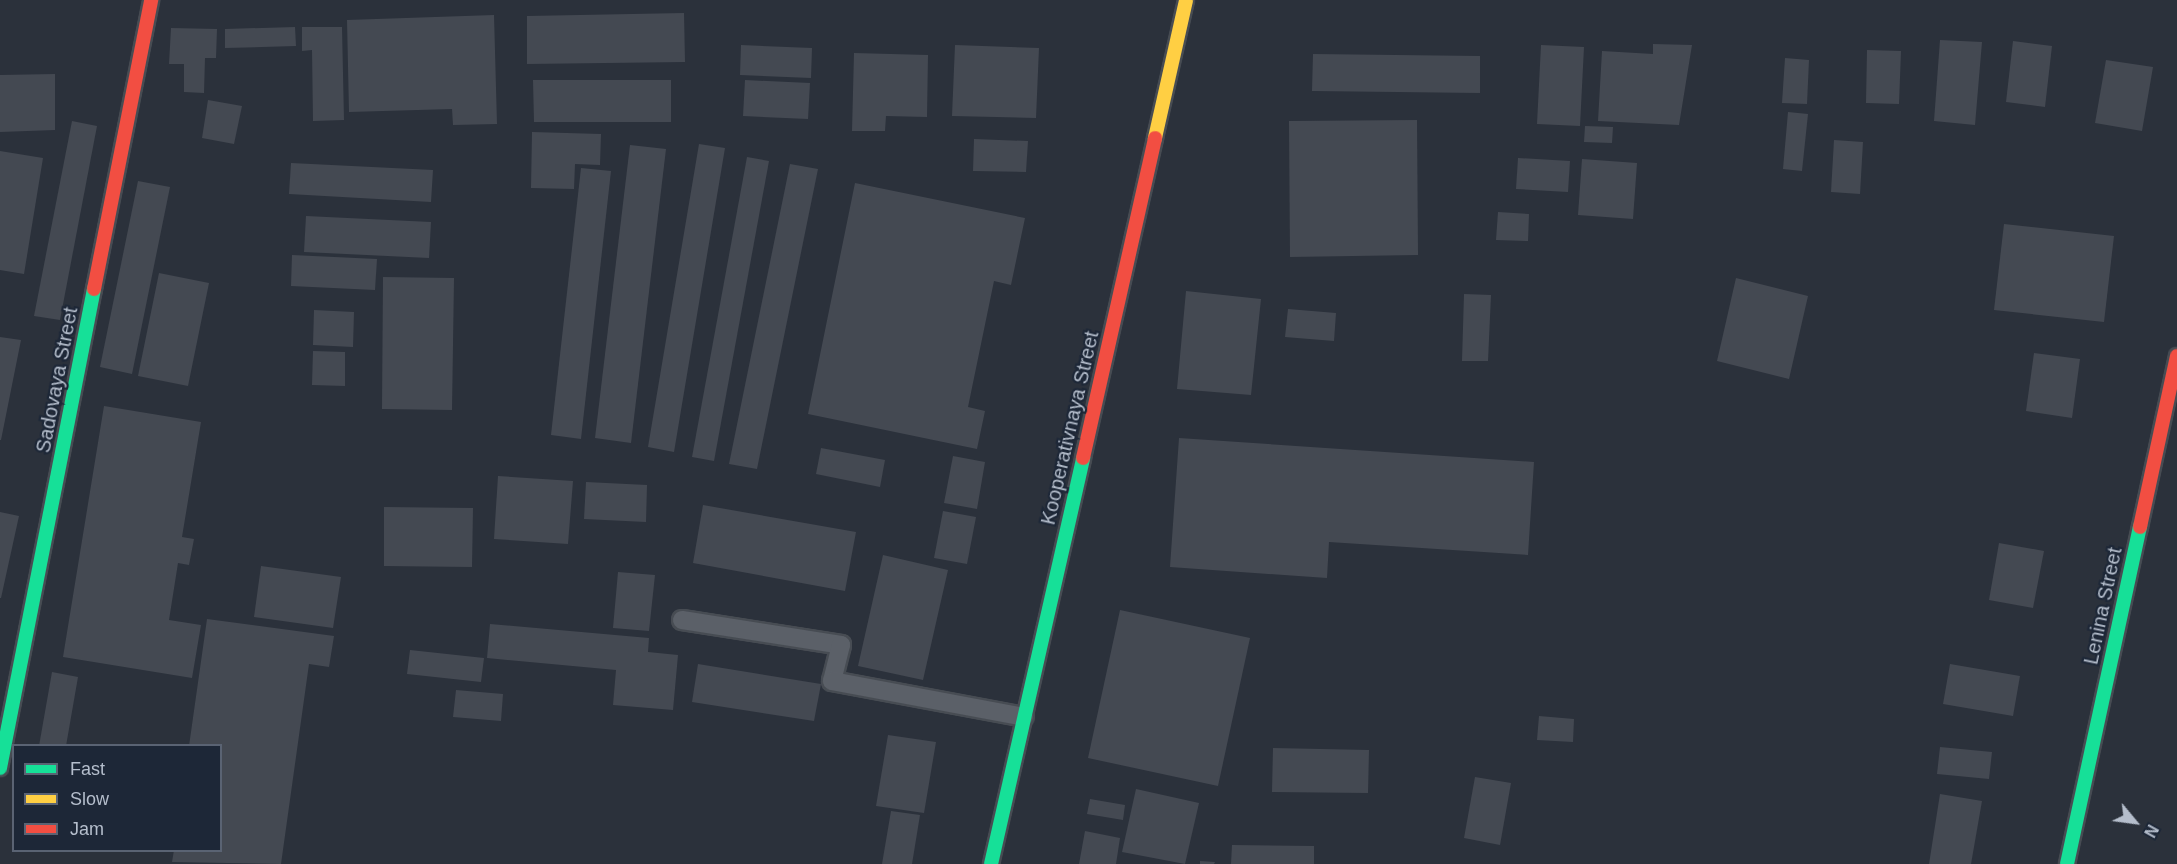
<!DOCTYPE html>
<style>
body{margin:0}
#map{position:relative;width:2177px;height:864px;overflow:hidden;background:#2b313b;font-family:Arial,sans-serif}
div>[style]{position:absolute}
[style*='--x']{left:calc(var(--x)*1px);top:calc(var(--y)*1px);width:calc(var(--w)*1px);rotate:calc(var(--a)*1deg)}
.building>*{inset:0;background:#444952}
.roads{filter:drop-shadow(2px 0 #474c53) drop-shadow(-2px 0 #474c53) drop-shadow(0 2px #474c53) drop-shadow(0 -2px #474c53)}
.lane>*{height:18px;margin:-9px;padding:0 9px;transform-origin:9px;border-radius:9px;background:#5b6068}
.fast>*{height:14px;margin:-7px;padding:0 7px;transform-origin:7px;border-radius:7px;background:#16e098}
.slow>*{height:14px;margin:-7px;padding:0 7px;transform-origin:7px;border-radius:7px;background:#ffcf43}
.jam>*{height:14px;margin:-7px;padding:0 7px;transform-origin:7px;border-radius:7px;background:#f24e42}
span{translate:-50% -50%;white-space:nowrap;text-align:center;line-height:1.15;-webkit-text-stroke:4.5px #1d2737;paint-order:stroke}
.street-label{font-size:20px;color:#b5becc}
.legend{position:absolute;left:12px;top:744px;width:210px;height:108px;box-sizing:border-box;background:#1d2737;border:2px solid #5a6373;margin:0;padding:8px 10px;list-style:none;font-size:18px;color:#b5becc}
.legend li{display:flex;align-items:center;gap:12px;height:30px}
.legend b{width:30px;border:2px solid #5a6373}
.north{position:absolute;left:2105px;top:792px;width:60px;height:60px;-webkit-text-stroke:4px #1d2737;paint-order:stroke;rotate:119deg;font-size:16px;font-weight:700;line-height:24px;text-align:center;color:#b5becc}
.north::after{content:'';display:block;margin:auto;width:21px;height:27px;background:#b5becc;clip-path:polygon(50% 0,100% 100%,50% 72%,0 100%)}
</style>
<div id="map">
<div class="building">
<i style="clip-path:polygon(684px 13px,685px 62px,527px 64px,527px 16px)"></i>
<i style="clip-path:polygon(494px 15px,497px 124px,453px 125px,452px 109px,349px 112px,347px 20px)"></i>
<i style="clip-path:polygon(295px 27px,296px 46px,225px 48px,225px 29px)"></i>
<i style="clip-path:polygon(302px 27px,342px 27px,344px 120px,313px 121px,312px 50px,302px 51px)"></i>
<i style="clip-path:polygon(171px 28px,217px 29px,216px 58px,205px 58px,204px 93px,184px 92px,184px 64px,169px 64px)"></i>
<i style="clip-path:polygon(1940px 40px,1982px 42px,1975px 125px,1934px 121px)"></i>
<i style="clip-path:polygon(2013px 41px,2052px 46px,2045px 107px,2006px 102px)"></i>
<i style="clip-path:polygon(1653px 44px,1692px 45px,1679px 125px,1598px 121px,1602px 51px,1653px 54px)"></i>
<i style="clip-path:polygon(741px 45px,812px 48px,811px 78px,740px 75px)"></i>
<i style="clip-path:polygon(955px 45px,1039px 48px,1036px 118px,952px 116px)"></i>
<i style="clip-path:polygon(1541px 45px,1584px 47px,1580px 126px,1537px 124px)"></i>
<i style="clip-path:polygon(1867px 50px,1901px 51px,1899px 104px,1866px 103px)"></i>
<i style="clip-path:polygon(854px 53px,928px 55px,927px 117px,886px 116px,885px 131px,852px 131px)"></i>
<i style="clip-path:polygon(1313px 54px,1480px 56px,1480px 93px,1312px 91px)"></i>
<i style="clip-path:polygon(1785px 58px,1809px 60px,1807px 104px,1782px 103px)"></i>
<i style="clip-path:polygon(2106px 60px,2153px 67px,2142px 131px,2095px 123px)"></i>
<i style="clip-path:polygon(55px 74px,55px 130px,0 132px,0 75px)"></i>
<i style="clip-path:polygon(533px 80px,671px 80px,671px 122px,534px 122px)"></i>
<i style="clip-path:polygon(745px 80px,810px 83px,808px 119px,743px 116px)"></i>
<i style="clip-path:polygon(208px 100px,242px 106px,234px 144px,202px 138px)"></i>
<i style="clip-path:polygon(1788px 112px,1808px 114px,1802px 171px,1783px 169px)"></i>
<i style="clip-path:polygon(1417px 120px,1418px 255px,1290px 257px,1289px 121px)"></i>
<i style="clip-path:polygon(72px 121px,97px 126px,60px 320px,34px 316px)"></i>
<i style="clip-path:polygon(1585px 126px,1613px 127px,1612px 143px,1584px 142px)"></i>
<i style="clip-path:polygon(532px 132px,601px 134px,600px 165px,575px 164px,574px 189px,531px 188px)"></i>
<i style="clip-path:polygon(974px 139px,1028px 141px,1026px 172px,973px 171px)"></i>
<i style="clip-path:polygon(1834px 140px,1863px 142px,1860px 194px,1831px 192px)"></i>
<i style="clip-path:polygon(699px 144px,725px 148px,674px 452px,648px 447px)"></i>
<i style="clip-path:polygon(630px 145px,666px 149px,631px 443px,595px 438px)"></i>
<i style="clip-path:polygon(0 151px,43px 158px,24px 274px,0 270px)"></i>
<i style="clip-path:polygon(747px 157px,769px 161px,714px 461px,692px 457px)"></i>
<i style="clip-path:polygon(1518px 158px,1570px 161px,1568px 192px,1516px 189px)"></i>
<i style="clip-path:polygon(1582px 159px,1637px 163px,1633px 219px,1578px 215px)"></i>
<i style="clip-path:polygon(291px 163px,433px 170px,431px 202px,289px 194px)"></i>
<i style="clip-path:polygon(790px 164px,818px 169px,757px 469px,729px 464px)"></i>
<i style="clip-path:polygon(581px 168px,611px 171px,581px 439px,551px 435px)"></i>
<i style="clip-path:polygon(138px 181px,170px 187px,132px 374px,100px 367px)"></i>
<i style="clip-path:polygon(855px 183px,1025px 218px,1011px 285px,994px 281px,968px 407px,985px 411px,977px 449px,808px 414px)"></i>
<i style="clip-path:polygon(1498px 212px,1529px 214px,1528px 241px,1496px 240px)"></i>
<i style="clip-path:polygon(306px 216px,431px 222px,429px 258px,304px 252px)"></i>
<i style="clip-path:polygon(2004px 224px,2114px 236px,2104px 322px,1994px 310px)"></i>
<i style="clip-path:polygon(292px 255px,377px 259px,375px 290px,291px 286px)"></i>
<i style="clip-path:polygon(159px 273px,209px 283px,188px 386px,138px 376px)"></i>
<i style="clip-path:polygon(383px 277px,454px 278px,452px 410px,382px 409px)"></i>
<i style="clip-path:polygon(1736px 278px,1808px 296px,1789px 379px,1717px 361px)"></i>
<i style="clip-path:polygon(1186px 291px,1261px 299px,1251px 395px,1177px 389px)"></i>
<i style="clip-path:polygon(1464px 294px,1491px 295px,1488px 361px,1462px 361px)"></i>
<i style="clip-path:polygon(1288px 309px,1336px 313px,1334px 341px,1285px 337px)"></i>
<i style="clip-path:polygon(314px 310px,354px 312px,353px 347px,313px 345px)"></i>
<i style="clip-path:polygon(0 337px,21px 340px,1px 440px,0 440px)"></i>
<i style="clip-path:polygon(313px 351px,345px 352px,345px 386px,312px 385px)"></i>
<i style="clip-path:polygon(2034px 353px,2080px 359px,2072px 418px,2026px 411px)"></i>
<i style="clip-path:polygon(104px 406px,201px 422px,182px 537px,194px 539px,189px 565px,178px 563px,169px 620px,201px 625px,192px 678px,63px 657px)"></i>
<i style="clip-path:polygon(1179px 438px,1534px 462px,1528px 555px,1329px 542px,1327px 578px,1170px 567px)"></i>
<i style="clip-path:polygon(821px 448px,885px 460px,880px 487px,816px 474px)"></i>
<i style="clip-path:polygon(953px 456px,985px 462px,977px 509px,944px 503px)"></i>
<i style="clip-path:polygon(498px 476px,573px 481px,568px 544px,494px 539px)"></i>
<i style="clip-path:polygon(586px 482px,647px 485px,646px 522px,584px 519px)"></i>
<i style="clip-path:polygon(703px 505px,856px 532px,845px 591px,693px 563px)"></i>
<i style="clip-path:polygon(384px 507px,473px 508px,472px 567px,384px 566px)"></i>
<i style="clip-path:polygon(943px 511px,976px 517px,967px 564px,934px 558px)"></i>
<i style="clip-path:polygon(0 512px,19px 516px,1px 598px,0 598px)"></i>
<i style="clip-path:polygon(1999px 543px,2044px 551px,2033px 608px,1989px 600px)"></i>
<i style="clip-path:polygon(883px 555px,948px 570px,923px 680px,858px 666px)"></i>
<i style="clip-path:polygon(261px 566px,341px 577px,333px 628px,254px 617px)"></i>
<i style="clip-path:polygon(618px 572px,655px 575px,649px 631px,613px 628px)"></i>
<i style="clip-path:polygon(1120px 610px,1250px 638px,1218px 786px,1088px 758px)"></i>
<i style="clip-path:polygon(207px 619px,334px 636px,329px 667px,309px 664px,281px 864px,172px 862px,174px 850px,220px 850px,220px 746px,189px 746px)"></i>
<i style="clip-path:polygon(490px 624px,649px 638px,648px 652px,678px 655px,673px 710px,613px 705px,616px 670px,487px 658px)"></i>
<i style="clip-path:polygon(410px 650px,484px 658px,481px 682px,407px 674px)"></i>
<i style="clip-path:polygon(698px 664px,821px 684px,814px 721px,692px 702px)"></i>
<i style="clip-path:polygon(1950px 664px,2020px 676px,2013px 716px,1943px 704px)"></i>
<i style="clip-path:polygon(52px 672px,78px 677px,66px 746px,39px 746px)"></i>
<i style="clip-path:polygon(456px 690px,503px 694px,501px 721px,453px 717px)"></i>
<i style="clip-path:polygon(1539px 716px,1574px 719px,1573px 742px,1537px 740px)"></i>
<i style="clip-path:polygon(888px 735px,936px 742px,924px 813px,876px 806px)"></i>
<i style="clip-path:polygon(1940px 747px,1992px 752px,1989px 779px,1937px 774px)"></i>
<i style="clip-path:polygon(1273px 748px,1369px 750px,1368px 793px,1272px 792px)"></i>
<i style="clip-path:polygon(1475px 777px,1511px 783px,1500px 845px,1464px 838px)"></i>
<i style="clip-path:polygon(1136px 789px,1199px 803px,1185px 864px,1122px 852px)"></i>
<i style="clip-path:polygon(1940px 794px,1982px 801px,1971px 864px,1929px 864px)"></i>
<i style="clip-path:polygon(1090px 799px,1125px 805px,1123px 820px,1087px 814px)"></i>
<i style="clip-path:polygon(891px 811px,920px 815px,912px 864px,882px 864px)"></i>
<i style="clip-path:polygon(1085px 831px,1120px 838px,1116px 864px,1079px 864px)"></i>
<i style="clip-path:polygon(1232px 845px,1314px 846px,1314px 864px,1231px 864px)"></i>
<i style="clip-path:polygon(1200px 861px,1215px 862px,1214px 864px,1200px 864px)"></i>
</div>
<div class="roads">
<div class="lane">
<i style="--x:682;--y:620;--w:161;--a:8.9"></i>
<i style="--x:841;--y:645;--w:37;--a:104"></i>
<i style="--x:832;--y:681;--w:195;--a:10.6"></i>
</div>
<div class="fast">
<i style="--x:0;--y:768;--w:488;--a:-78.9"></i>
<i style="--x:991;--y:864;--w:416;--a:-77.2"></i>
<i style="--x:2067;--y:864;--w:345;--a:-77.8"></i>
</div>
<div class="slow">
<i style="--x:1155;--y:138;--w:141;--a:-77.3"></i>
</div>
<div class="jam">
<i style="--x:94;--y:289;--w:295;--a:-78.8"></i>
<i style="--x:1083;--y:458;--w:328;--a:-77.3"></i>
<i style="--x:2140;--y:527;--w:175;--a:-77.8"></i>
</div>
</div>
<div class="street-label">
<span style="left:57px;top:380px;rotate:-79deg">Sadovaya Street</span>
<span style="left:1070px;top:428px;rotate:-77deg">Kooperativnaya Street</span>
<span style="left:2103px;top:606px;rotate:-78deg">Lenina Street</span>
</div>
<ul class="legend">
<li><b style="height:8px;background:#16e098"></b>Fast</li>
<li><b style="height:8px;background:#ffcf43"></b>Slow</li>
<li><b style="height:8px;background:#f24e42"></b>Jam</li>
</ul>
<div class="north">N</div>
</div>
